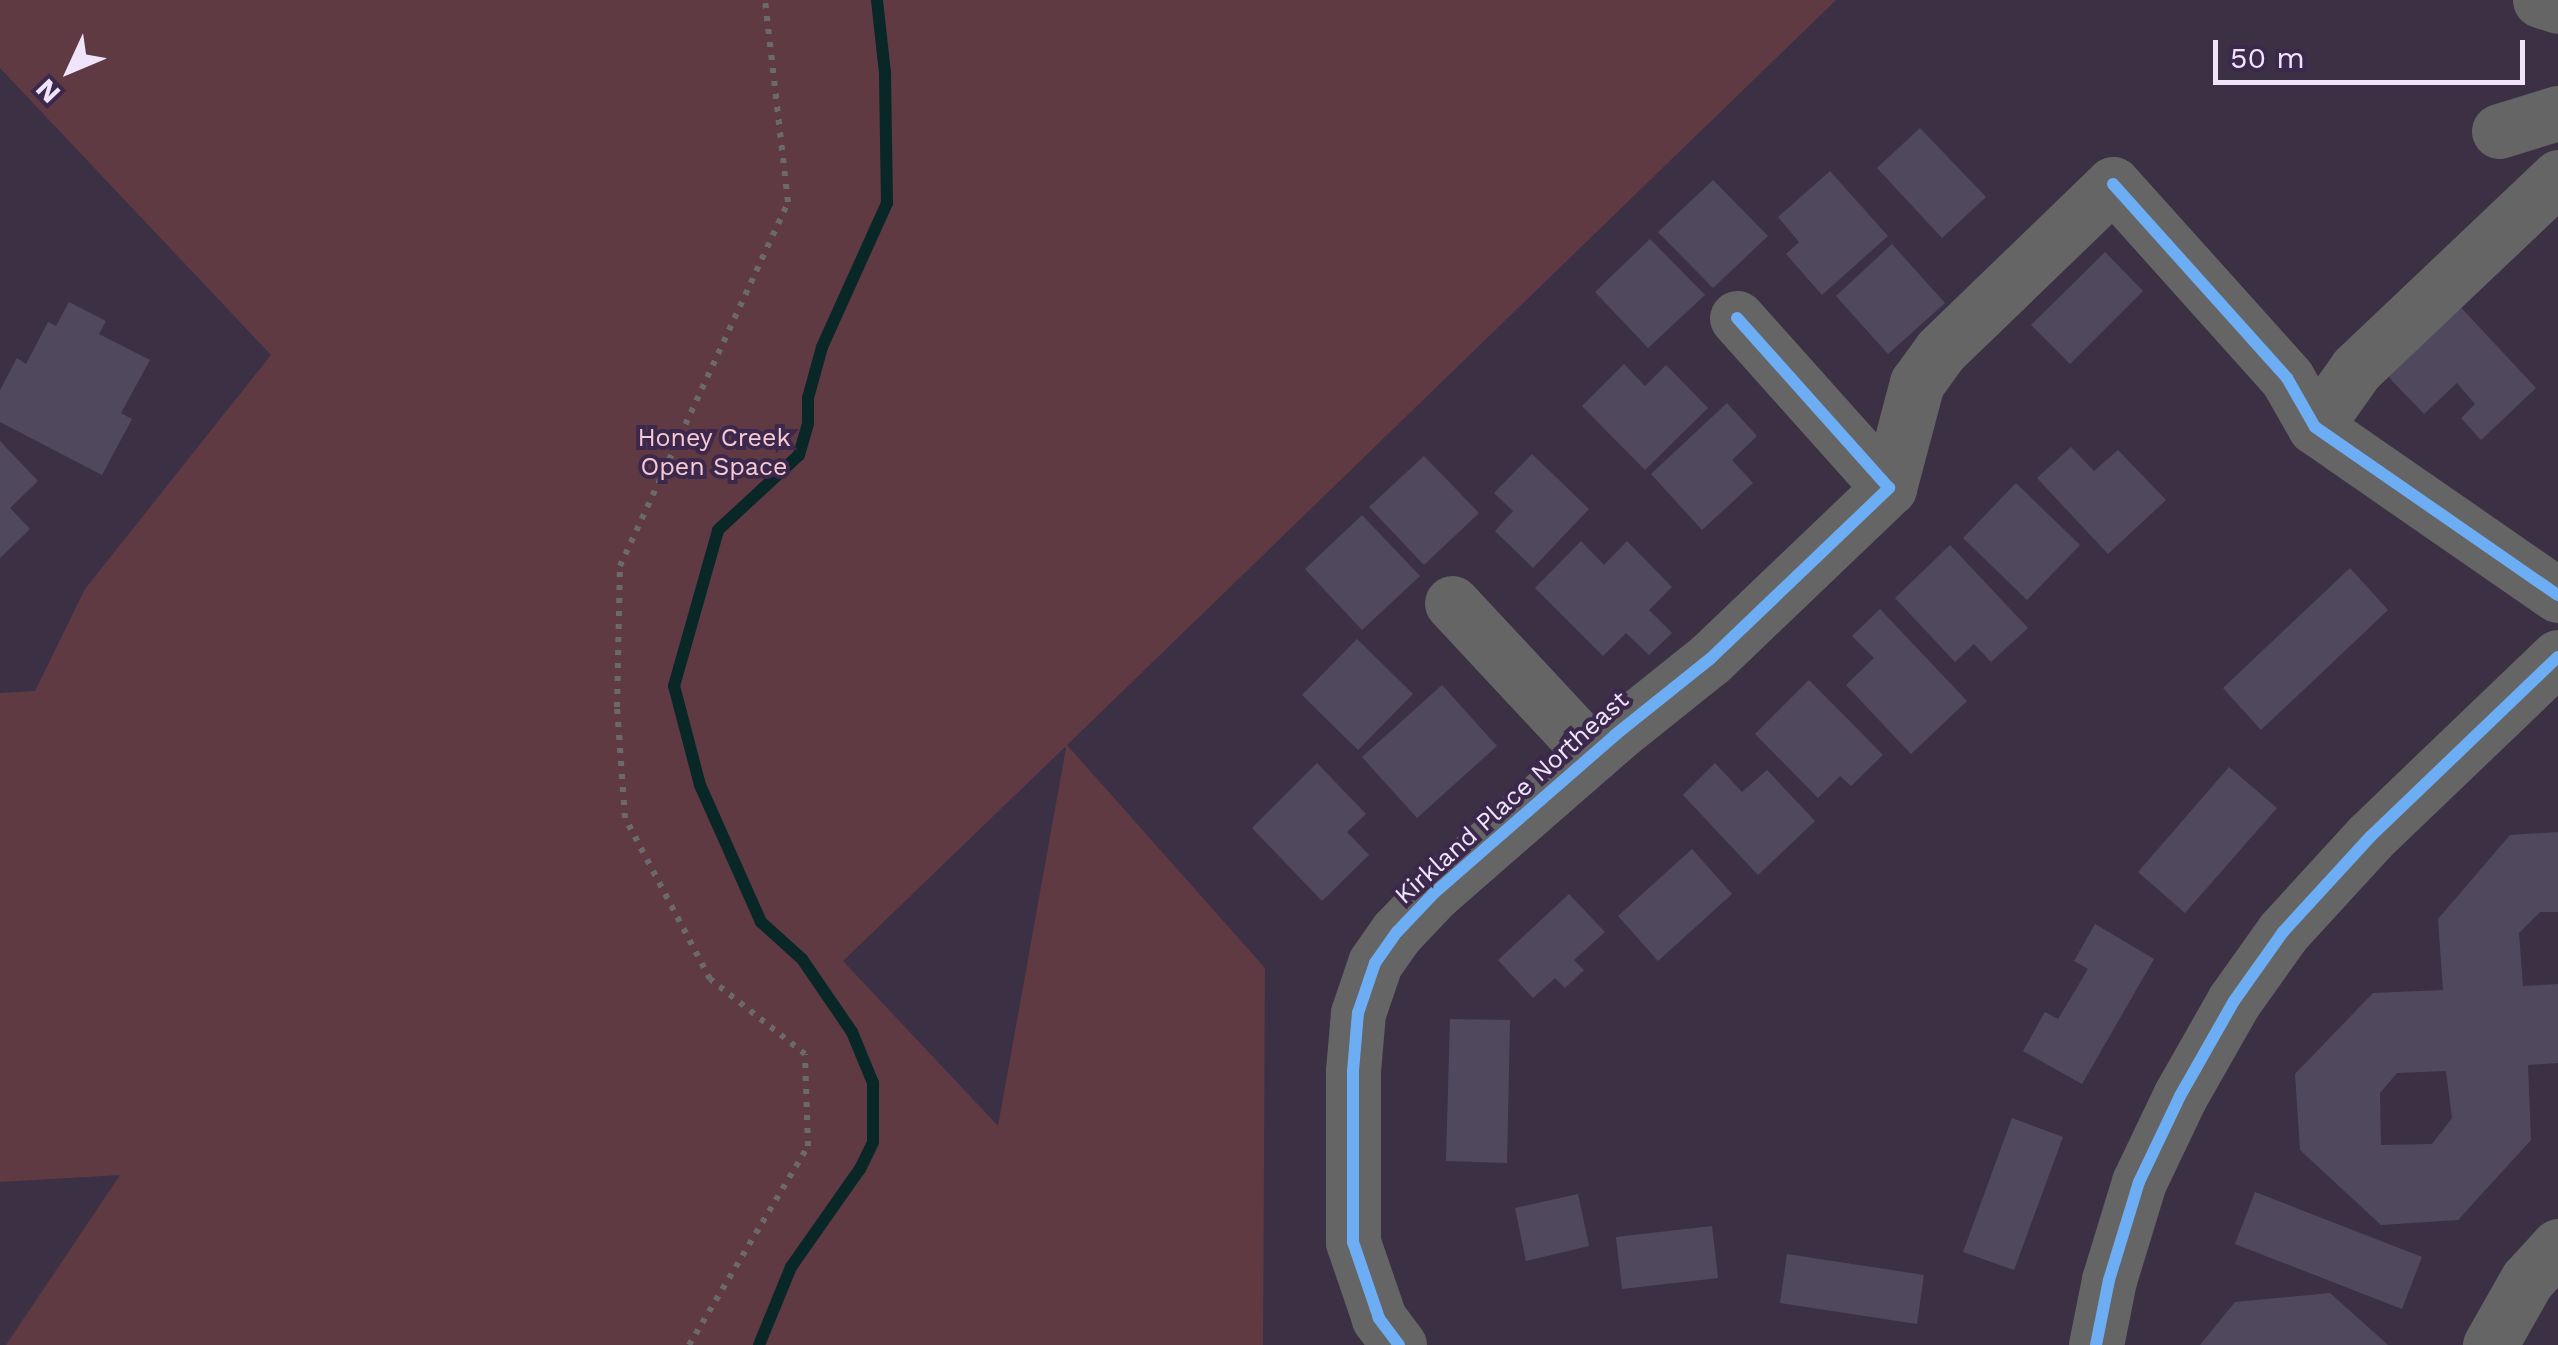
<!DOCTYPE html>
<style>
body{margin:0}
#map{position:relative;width:2558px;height:1345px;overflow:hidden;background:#3c3045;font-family:"Work Sans",sans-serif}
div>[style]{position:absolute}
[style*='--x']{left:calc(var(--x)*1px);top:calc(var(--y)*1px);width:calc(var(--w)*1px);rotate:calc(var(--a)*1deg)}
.green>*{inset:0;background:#603a43}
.stream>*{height:12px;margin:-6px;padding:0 6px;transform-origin:6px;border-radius:6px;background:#092727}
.building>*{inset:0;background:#50495e}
.path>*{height:6px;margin-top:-3px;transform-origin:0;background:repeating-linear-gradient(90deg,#6b696c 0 5px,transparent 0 13px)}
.minor>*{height:55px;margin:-27.5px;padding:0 27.5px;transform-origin:27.5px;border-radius:27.5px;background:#646564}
.cycleway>*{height:12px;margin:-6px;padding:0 6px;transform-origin:6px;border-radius:6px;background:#6dadf4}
span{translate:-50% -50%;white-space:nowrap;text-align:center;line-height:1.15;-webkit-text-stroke:8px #3d284d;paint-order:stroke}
.park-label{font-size:25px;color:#f6cad0}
.street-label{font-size:25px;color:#f0e4fb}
.north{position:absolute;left:20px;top:20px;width:100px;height:100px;-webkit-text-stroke:8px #3d284d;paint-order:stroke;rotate:226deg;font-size:28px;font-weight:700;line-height:40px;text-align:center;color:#f0e4fb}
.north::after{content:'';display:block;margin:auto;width:35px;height:45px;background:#f0e4fb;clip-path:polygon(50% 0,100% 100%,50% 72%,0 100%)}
.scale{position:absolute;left:2213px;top:40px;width:312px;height:45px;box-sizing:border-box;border:5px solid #f0e4fb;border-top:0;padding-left:12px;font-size:30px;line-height:35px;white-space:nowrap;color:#f0e4fb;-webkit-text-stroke:8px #3d284d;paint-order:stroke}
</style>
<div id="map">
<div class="green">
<i style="clip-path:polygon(evenodd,0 0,1836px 0,1067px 745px,1265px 968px,1263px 1345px,6px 1345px,120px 1175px,0 1182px,0 693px,35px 691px,85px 589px,271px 355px,0 68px,0 0,1065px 747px,1066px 748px,998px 1126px,843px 961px,1065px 747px)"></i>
</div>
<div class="stream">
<i style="--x:759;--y:1345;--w:84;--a:-67.7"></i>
<i style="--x:791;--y:1267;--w:120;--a:-54.9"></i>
<i style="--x:860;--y:1169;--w:30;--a:-64"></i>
<i style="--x:873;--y:1142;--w:59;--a:-90"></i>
<i style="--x:873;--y:1083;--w:55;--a:-112.4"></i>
<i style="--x:852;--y:1032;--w:88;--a:-124.4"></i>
<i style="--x:802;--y:959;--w:55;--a:-137.9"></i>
<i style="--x:761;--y:922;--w:150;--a:-114"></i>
<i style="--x:700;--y:785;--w:102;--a:-104.7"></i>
<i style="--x:674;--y:686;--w:162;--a:-74.2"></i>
<i style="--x:718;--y:530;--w:110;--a:-42.8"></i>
<i style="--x:799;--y:455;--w:32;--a:-74"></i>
<i style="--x:808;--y:424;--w:26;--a:-90"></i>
<i style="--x:808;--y:398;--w:53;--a:-74.6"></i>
<i style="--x:822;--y:347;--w:158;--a:-65.7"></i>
<i style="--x:887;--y:203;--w:130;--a:-90.9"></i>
<i style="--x:885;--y:73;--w:73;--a:-96.3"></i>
</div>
<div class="building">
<i style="clip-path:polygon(1920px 128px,1986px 197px,1942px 238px,1877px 168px)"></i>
<i style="clip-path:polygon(1830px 171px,1888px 236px,1822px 295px,1786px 254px,1799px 242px,1778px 217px)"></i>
<i style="clip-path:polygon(1713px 180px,1768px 236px,1713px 288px,1658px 232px)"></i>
<i style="clip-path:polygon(1650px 239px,1705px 295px,1648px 348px,1595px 292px)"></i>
<i style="clip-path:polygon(1892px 244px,1945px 303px,1888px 354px,1836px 296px)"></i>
<i style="clip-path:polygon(2105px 252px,2143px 291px,2070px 364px,2031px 325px)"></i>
<i style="clip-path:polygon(2453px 299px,2536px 388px,2481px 440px,2461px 418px,2475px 404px,2457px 383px,2424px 414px,2380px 368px)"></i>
<i style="clip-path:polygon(69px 302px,106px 321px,99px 334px,150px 360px,121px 413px,132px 419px,102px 475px,0 422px,0 390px,17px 358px,26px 364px,48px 322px,56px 326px)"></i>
<i style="clip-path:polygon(1624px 364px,1645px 386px,1666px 365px,1708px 408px,1645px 470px,1582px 406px)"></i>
<i style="clip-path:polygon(1727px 403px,1757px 436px,1732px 460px,1753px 483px,1702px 530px,1651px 474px)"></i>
<i style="clip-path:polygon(0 441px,38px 481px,10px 508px,30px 529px,0 558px)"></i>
<i style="clip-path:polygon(2071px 447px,2094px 471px,2118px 450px,2166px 500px,2108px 554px,2037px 478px)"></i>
<i style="clip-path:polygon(1532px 454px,1589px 509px,1533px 568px,1495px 531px,1513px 511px,1494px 493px)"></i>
<i style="clip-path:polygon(1424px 456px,1479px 513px,1424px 565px,1369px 507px)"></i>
<i style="clip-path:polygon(2016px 483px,2080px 545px,2027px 600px,1963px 538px)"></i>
<i style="clip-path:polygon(1362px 515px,1420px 576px,1362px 630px,1305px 569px)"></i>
<i style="clip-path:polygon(1581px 541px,1604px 565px,1627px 541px,1672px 587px,1649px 610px,1672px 633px,1649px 655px,1626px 633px,1603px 656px,1535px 588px)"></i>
<i style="clip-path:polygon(1950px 545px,2028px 628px,1991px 662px,1974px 644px,1955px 662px,1895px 598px)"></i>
<i style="clip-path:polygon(2350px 568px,2388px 610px,2261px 730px,2223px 688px)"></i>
<i style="clip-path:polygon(1880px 609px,1967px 701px,1911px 754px,1846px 685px,1874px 658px,1852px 636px)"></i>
<i style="clip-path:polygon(1357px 639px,1413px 694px,1358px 750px,1302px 695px)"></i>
<i style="clip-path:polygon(1809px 680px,1883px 755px,1851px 786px,1840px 776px,1818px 798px,1755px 734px)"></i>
<i style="clip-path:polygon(1442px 685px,1497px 746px,1417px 818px,1362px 757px)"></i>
<i style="clip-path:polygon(1317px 763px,1366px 814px,1347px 832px,1369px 855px,1322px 901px,1252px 828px)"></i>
<i style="clip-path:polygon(1715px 763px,1742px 792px,1767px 770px,1815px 821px,1758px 875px,1683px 795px)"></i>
<i style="clip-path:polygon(2229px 767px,2277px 808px,2185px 913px,2138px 872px)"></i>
<i style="clip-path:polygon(evenodd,2558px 832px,2558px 912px,2540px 912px,2519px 933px,2523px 986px,2558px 984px,2558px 1063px,2528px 1065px,2531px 1140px,2458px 1220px,2381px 1225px,2300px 1150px,2295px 1074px,2373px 993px,2443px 990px,2438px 919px,2510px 835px,2558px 832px,2446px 1071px,2452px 1118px,2432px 1144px,2381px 1145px,2380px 1093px,2397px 1073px,2446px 1071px)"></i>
<i style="clip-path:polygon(1692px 849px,1732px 894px,1658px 961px,1618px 916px)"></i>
<i style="clip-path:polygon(1569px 894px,1605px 932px,1574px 960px,1584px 970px,1565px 988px,1555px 978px,1533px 998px,1498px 960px)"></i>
<i style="clip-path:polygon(2095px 924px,2154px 959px,2082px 1084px,2023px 1051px,2045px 1012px,2058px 1019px,2088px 969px,2074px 961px)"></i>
<i style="clip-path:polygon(1450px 1019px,1510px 1020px,1507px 1163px,1446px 1161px)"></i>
<i style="clip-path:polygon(2012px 1118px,2063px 1137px,2014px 1270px,1963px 1252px)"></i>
<i style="clip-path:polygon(2255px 1192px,2422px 1257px,2402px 1309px,2235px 1244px)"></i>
<i style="clip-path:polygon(1578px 1194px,1589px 1246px,1526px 1261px,1515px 1208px)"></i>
<i style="clip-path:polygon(1712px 1226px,1718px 1278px,1622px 1289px,1616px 1237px)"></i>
<i style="clip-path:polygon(1787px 1254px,1924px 1275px,1917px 1324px,1780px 1303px)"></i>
<i style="clip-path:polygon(2330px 1293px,2388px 1345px,2200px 1345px,2235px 1302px)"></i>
</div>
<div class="path">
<i style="--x:689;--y:1345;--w:232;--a:-59.1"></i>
<i style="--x:808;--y:1146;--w:92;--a:-91.9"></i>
<i style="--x:805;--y:1054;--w:121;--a:-141.7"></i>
<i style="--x:710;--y:979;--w:182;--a:-117.8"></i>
<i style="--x:625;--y:818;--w:111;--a:-94.1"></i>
<i style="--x:617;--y:707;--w:141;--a:-88.8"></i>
<i style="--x:620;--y:566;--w:401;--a:-65.2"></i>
<i style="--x:788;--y:202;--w:203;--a:-96.5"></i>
</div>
<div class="minor">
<i style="--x:2540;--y:0;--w:19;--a:18"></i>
<i style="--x:2499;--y:131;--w:62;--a:-17"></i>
<i style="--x:1737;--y:318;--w:228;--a:48.2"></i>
<i style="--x:2315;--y:427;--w:71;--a:-54.7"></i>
<i style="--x:2356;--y:369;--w:279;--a:-43.5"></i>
<i style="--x:1889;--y:488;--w:109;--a:-75.1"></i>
<i style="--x:1917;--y:383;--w:39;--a:-54"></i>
<i style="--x:1940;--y:351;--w:240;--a:-44"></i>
<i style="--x:2113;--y:184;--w:261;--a:48.1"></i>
<i style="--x:2287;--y:378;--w:56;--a:60.3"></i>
<i style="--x:2315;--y:427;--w:295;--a:34.7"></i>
<i style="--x:1452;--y:603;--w:207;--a:47"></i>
<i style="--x:1399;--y:1345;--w:34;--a:-127"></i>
<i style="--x:1379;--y:1318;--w:80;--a:-108.9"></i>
<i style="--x:1353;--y:1242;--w:171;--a:-90"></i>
<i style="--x:1353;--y:1071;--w:58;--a:-85.1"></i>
<i style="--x:1358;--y:1013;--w:53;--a:-71.2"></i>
<i style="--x:1375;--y:963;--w:38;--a:-55"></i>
<i style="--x:1397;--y:932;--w:52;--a:-46.5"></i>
<i style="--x:1433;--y:894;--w:242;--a:-41.1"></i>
<i style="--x:1615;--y:735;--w:122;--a:-38.7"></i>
<i style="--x:1710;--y:659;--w:248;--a:-43.7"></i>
<i style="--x:2096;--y:1345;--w:66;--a:-78.7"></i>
<i style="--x:2109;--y:1280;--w:102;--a:-73"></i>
<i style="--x:2139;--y:1182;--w:95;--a:-64.5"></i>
<i style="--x:2180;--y:1096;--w:109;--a:-60.4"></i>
<i style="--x:2234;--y:1001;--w:85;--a:-54.6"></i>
<i style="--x:2283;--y:932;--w:129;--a:-47.5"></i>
<i style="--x:2370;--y:837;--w:260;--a:-43.8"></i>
<i style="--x:2490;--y:1345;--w:75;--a:-60.4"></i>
<i style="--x:2527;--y:1280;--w:46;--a:-47.6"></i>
</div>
<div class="cycleway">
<i style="--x:2113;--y:184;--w:261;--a:48.1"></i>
<i style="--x:2287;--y:378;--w:56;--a:60.3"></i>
<i style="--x:2315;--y:427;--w:295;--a:34.7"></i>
<i style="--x:1399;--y:1345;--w:34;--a:-127"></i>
<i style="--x:1379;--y:1318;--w:80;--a:-108.9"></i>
<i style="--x:1353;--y:1242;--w:171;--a:-90"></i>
<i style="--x:1353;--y:1071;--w:58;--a:-85.1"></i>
<i style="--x:1358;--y:1013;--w:53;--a:-71.2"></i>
<i style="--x:1375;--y:963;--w:38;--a:-55"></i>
<i style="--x:1397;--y:932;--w:52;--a:-46.5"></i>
<i style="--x:1433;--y:894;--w:242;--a:-41.1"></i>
<i style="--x:1615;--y:735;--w:122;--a:-38.7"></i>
<i style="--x:1710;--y:659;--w:248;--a:-43.7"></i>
<i style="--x:1889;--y:488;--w:228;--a:-131.8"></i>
<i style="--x:2096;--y:1345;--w:66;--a:-78.7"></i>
<i style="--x:2109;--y:1280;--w:102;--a:-73"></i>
<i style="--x:2139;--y:1182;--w:95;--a:-64.5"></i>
<i style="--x:2180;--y:1096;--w:109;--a:-60.4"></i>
<i style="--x:2234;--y:1001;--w:85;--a:-54.6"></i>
<i style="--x:2283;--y:932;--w:129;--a:-47.5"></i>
<i style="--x:2370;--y:837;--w:260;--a:-43.8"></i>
</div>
<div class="park-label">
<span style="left:714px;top:453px">Honey Creek<br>Open Space</span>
</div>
<div class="street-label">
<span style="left:1512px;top:798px;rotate:-42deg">Kirkland Place Northeast</span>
</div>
<div class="north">N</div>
<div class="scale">50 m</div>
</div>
